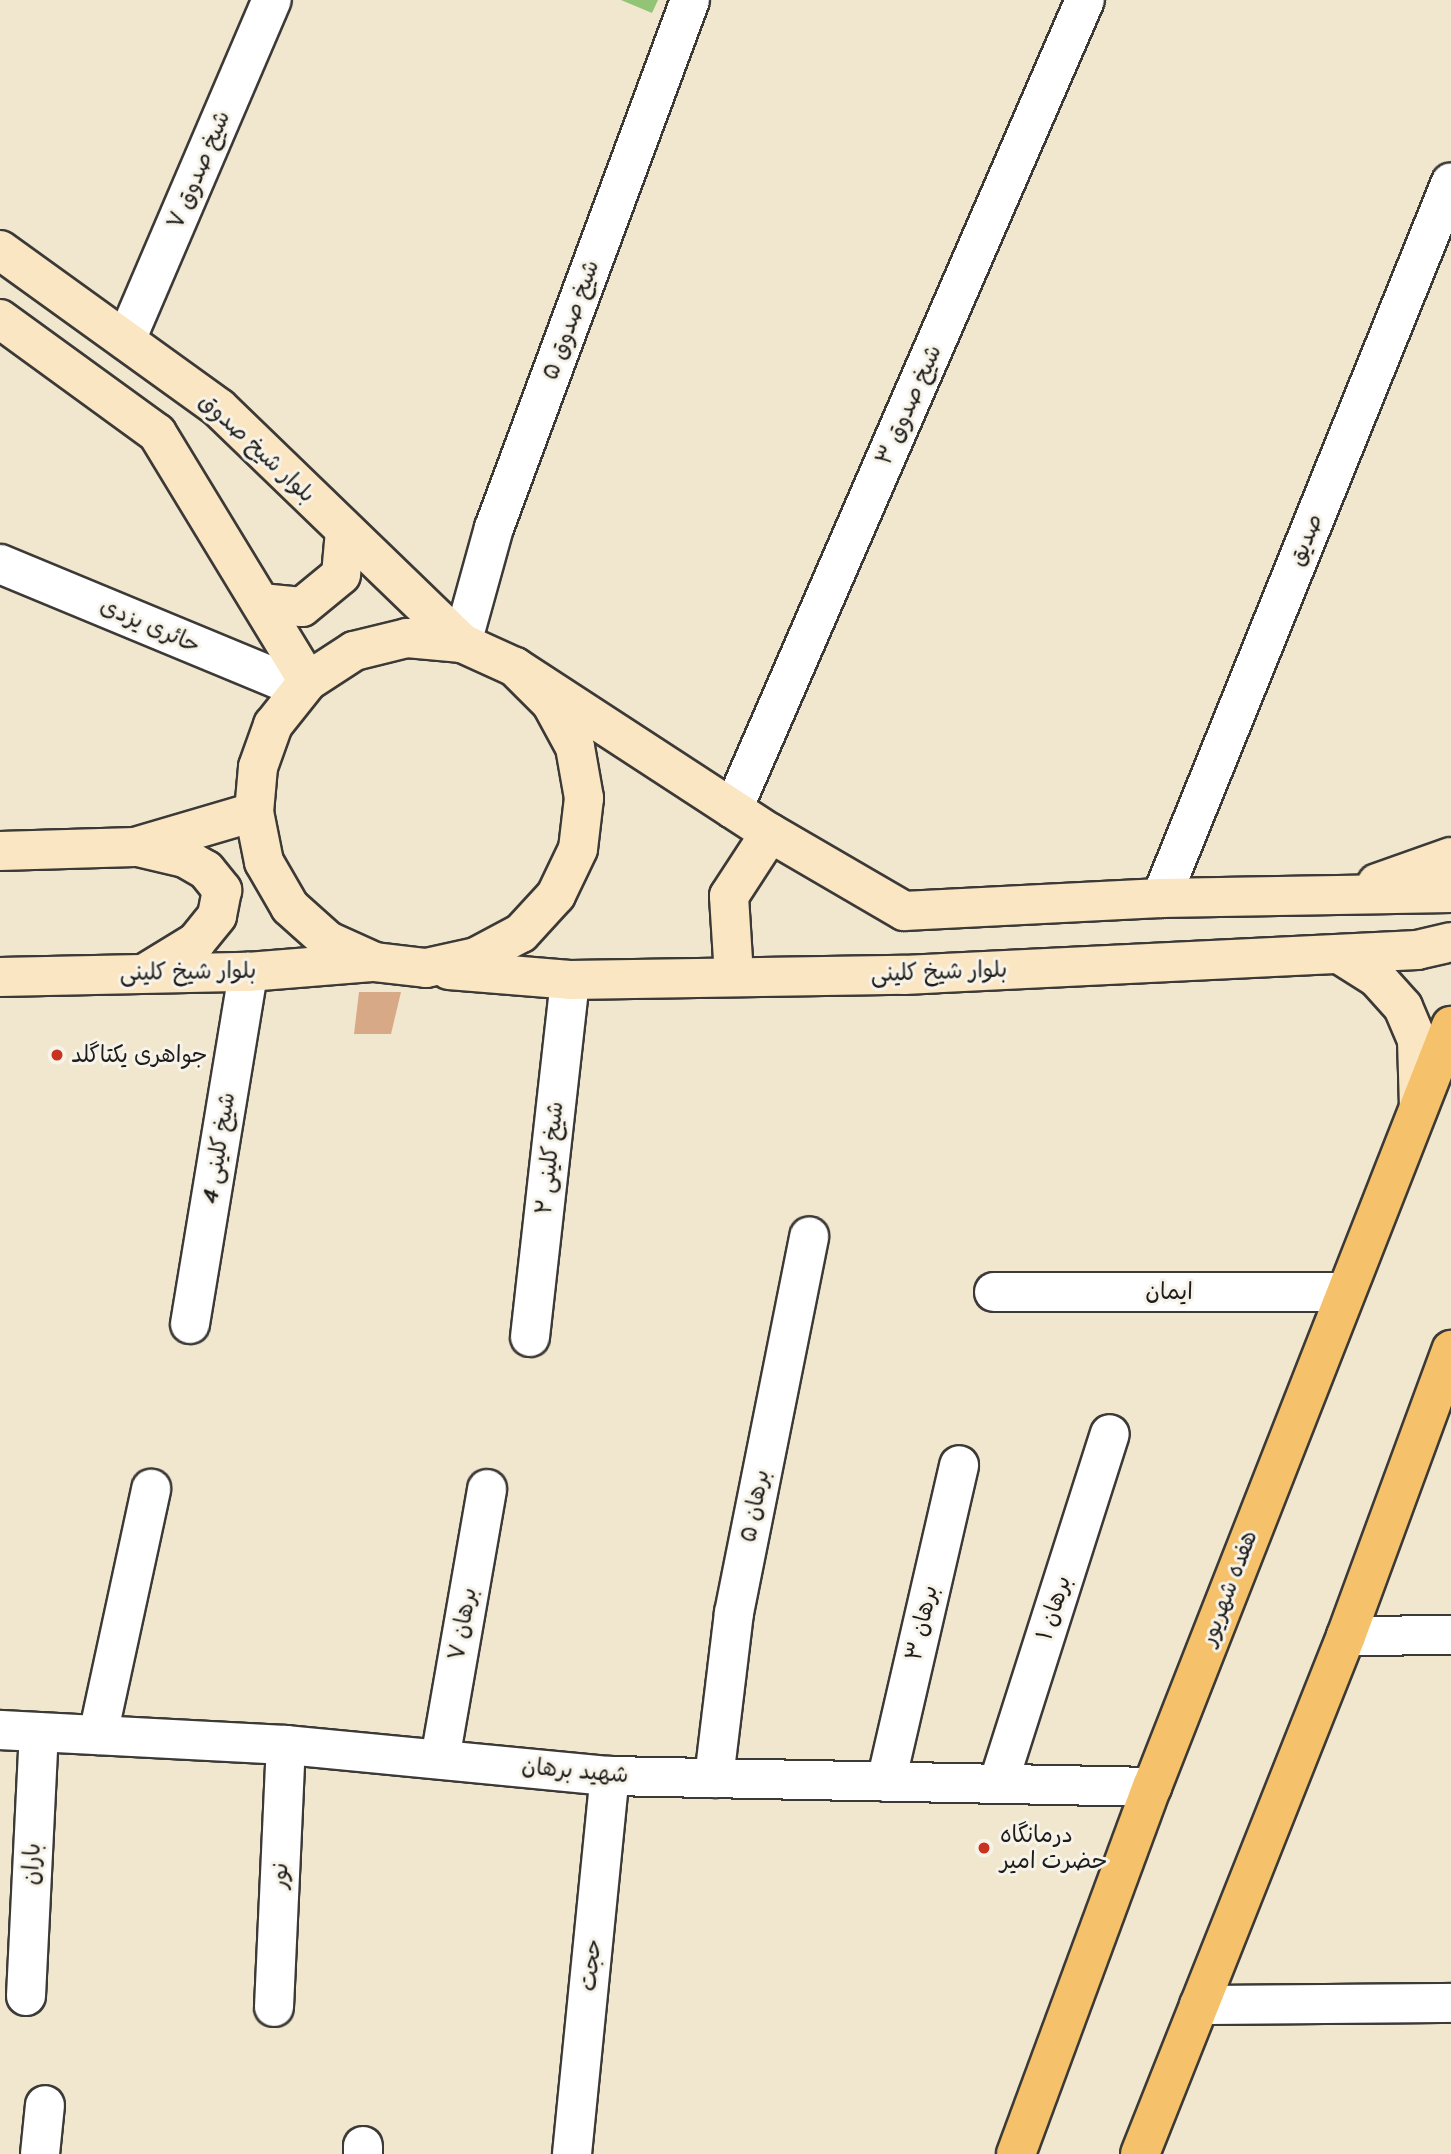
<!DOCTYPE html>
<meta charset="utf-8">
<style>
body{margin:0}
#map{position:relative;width:1451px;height:2154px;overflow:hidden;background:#f1e7cf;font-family:Sriracha,"Playpen Sans Arabic",sans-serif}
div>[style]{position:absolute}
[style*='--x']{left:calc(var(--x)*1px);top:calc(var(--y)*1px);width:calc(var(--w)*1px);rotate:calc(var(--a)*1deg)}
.green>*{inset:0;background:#92c475}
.building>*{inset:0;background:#d7a986}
.roads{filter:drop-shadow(2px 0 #3c3a37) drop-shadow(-2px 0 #3c3a37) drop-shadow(0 2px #3c3a37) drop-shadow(0 -2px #3c3a37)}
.street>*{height:38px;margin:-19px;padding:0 19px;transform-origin:19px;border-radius:19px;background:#fff}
.secondary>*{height:38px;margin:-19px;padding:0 19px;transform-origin:19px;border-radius:19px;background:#fbe6c4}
.primary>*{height:38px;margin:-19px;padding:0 19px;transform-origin:19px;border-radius:19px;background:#f5c16b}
.dots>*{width:19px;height:19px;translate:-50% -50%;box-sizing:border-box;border:4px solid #f7f3e8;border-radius:50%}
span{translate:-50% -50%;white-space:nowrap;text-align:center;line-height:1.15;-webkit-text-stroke:6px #f7f3e8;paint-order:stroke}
.street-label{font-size:23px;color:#1c1c1c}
.poi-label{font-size:23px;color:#1c1c1c}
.left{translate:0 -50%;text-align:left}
</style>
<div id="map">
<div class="green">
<i style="clip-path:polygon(621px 0,658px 0,652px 13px)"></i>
</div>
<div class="building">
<i style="clip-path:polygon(359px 992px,401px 992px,391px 1034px,354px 1034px)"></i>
</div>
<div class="roads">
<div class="street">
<i style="--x:126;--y:340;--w:370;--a:-66.8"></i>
<i style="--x:0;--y:564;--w:325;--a:22.5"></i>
<i style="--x:462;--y:643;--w:119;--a:-74.5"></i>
<i style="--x:494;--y:528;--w:563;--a:-69.63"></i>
<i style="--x:733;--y:809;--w:882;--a:-66.49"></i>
<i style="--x:1161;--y:898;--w:772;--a:-67.95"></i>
<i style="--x:994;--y:1292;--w:350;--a:0"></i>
<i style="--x:190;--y:1324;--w:357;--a:-80.6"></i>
<i style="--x:530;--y:1337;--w:359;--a:-83.6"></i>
<i style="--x:1346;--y:1636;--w:105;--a:-0.5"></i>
<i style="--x:0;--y:1730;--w:286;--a:3"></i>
<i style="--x:286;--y:1745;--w:325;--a:5.5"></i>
<i style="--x:610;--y:1776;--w:542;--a:1.16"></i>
<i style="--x:98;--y:1735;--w:252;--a:-77.8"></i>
<i style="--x:440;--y:1759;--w:274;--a:-80.1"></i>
<i style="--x:714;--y:1778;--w:166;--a:-83.1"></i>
<i style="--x:734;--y:1613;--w:384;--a:-78.7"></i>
<i style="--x:999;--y:1781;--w:364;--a:-72.3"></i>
<i style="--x:886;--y:1782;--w:325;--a:-77"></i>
<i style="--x:26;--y:1996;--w:264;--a:-87.2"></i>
<i style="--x:1199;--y:2005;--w:252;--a:-0.5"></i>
<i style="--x:274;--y:2007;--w:262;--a:-87.4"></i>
<i style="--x:40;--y:2154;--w:49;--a:-84.2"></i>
<i style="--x:363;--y:2154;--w:8;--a:-90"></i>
<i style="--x:572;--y:2154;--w:380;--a:-84.3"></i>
</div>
<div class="secondary">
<i style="--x:0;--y:250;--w:270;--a:35.8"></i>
<i style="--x:219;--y:408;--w:338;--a:44"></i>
<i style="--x:0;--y:319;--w:194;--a:36"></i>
<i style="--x:157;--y:433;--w:290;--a:58.7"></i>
<i style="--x:261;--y:603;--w:41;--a:5.6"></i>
<i style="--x:302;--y:607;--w:50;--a:-39.4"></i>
<i style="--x:341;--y:575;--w:44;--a:-84.8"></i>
<i style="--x:515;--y:667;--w:51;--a:45"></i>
<i style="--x:551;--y:703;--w:50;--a:61.4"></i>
<i style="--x:575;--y:747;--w:52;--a:80"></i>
<i style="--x:584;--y:798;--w:51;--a:96.7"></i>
<i style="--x:578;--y:849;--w:51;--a:115.6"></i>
<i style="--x:556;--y:895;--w:52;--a:132.6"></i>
<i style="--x:521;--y:933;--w:51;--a:151.9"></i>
<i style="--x:476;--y:957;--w:51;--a:167.6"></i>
<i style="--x:426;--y:968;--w:51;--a:-173.3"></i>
<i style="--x:375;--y:962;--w:51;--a:-155.9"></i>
<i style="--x:328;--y:941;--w:51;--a:-138.2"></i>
<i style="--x:290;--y:907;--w:52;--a:-120"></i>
<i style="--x:264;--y:862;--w:51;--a:-101.3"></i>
<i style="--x:254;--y:812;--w:45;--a:-84.9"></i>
<i style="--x:258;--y:767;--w:45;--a:-70.3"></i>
<i style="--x:273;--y:725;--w:56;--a:-51.5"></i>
<i style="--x:308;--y:681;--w:55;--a:-33.1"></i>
<i style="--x:354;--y:651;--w:55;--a:-13.8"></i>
<i style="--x:407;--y:638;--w:55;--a:5.2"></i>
<i style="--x:462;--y:643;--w:58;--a:24.4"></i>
<i style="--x:515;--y:667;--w:304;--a:33.1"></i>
<i style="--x:770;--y:833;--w:155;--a:30.2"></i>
<i style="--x:904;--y:911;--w:257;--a:-2.9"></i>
<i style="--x:1161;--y:898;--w:290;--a:-1"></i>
<i style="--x:138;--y:847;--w:48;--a:13.2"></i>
<i style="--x:185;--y:858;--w:24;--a:30"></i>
<i style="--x:206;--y:870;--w:26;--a:51"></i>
<i style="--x:222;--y:890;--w:26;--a:101"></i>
<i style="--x:217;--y:916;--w:33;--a:129"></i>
<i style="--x:196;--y:942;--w:57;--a:148.5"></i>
<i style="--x:0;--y:851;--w:135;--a:-1.7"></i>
<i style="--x:135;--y:847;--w:124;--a:-16.4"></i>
<i style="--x:1377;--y:883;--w:78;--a:-19.4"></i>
<i style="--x:1339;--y:954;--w:45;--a:32.3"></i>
<i style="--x:1377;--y:978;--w:39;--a:48"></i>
<i style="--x:1403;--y:1007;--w:36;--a:67"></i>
<i style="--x:1417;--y:1040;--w:66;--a:88.3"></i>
<i style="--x:449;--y:970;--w:121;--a:4.7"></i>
<i style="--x:570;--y:980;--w:334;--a:-0.9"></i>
<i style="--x:904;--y:975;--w:514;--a:-2.79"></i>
<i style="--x:1417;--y:950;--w:35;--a:-13"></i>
<i style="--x:734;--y:976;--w:80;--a:-93.6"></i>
<i style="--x:729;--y:896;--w:75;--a:-56.9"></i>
<i style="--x:0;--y:977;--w:248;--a:-1.2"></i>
<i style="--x:248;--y:972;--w:124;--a:-4.6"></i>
</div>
<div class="primary">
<i style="--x:1016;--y:2154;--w:391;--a:-69.7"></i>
<i style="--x:1152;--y:1787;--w:818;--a:-68.55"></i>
<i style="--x:1140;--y:2154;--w:557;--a:-68.31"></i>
<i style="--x:1346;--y:1636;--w:305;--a:-69.8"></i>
</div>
</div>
<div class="dots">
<i style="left:57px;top:1055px;background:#c8321e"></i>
<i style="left:984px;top:1848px;background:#c8321e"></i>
</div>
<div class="street-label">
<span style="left:199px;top:170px;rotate:-67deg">شیخ صدوق ۷</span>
<span style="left:571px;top:320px;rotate:-70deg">شیخ صدوق ۵</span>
<span style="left:909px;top:405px;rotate:-66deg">شیخ صدوق ۳</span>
<span style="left:257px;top:448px;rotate:43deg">بلوار شیخ صدوق</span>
<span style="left:1306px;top:540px;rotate:-68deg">صدیق</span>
<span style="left:150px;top:626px;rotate:23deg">حائری یزدی</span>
<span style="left:188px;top:972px;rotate:-1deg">بلوار شیخ کلینی</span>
<span style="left:939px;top:972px;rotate:-2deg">بلوار شیخ کلینی</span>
<span style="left:219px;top:1148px;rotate:-81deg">شیخ کلینی 4</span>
<span style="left:550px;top:1158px;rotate:-84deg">شیخ کلینی ۲</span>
<span style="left:1169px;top:1292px">ایمان</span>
<span style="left:755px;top:1506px;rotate:-79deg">برهان ۵</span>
<span style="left:1229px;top:1588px;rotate:-69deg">هفده شهریور</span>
<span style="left:1054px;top:1608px;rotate:-72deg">برهان ۱</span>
<span style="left:922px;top:1623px;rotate:-77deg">برهان ۳</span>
<span style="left:463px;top:1624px;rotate:-80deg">برهان ۷</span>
<span style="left:575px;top:1771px;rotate:5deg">شهید برهان</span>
<span style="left:32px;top:1864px;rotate:-87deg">باران</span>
<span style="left:280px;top:1876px;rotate:-87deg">نور</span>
<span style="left:591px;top:1965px;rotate:-84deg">حجت</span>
</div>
<div class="poi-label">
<span class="left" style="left:71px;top:1055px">جواهری یکتاگلد</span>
<span class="left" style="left:1000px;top:1848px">درمانگاه<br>حضرت امیر</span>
</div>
</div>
